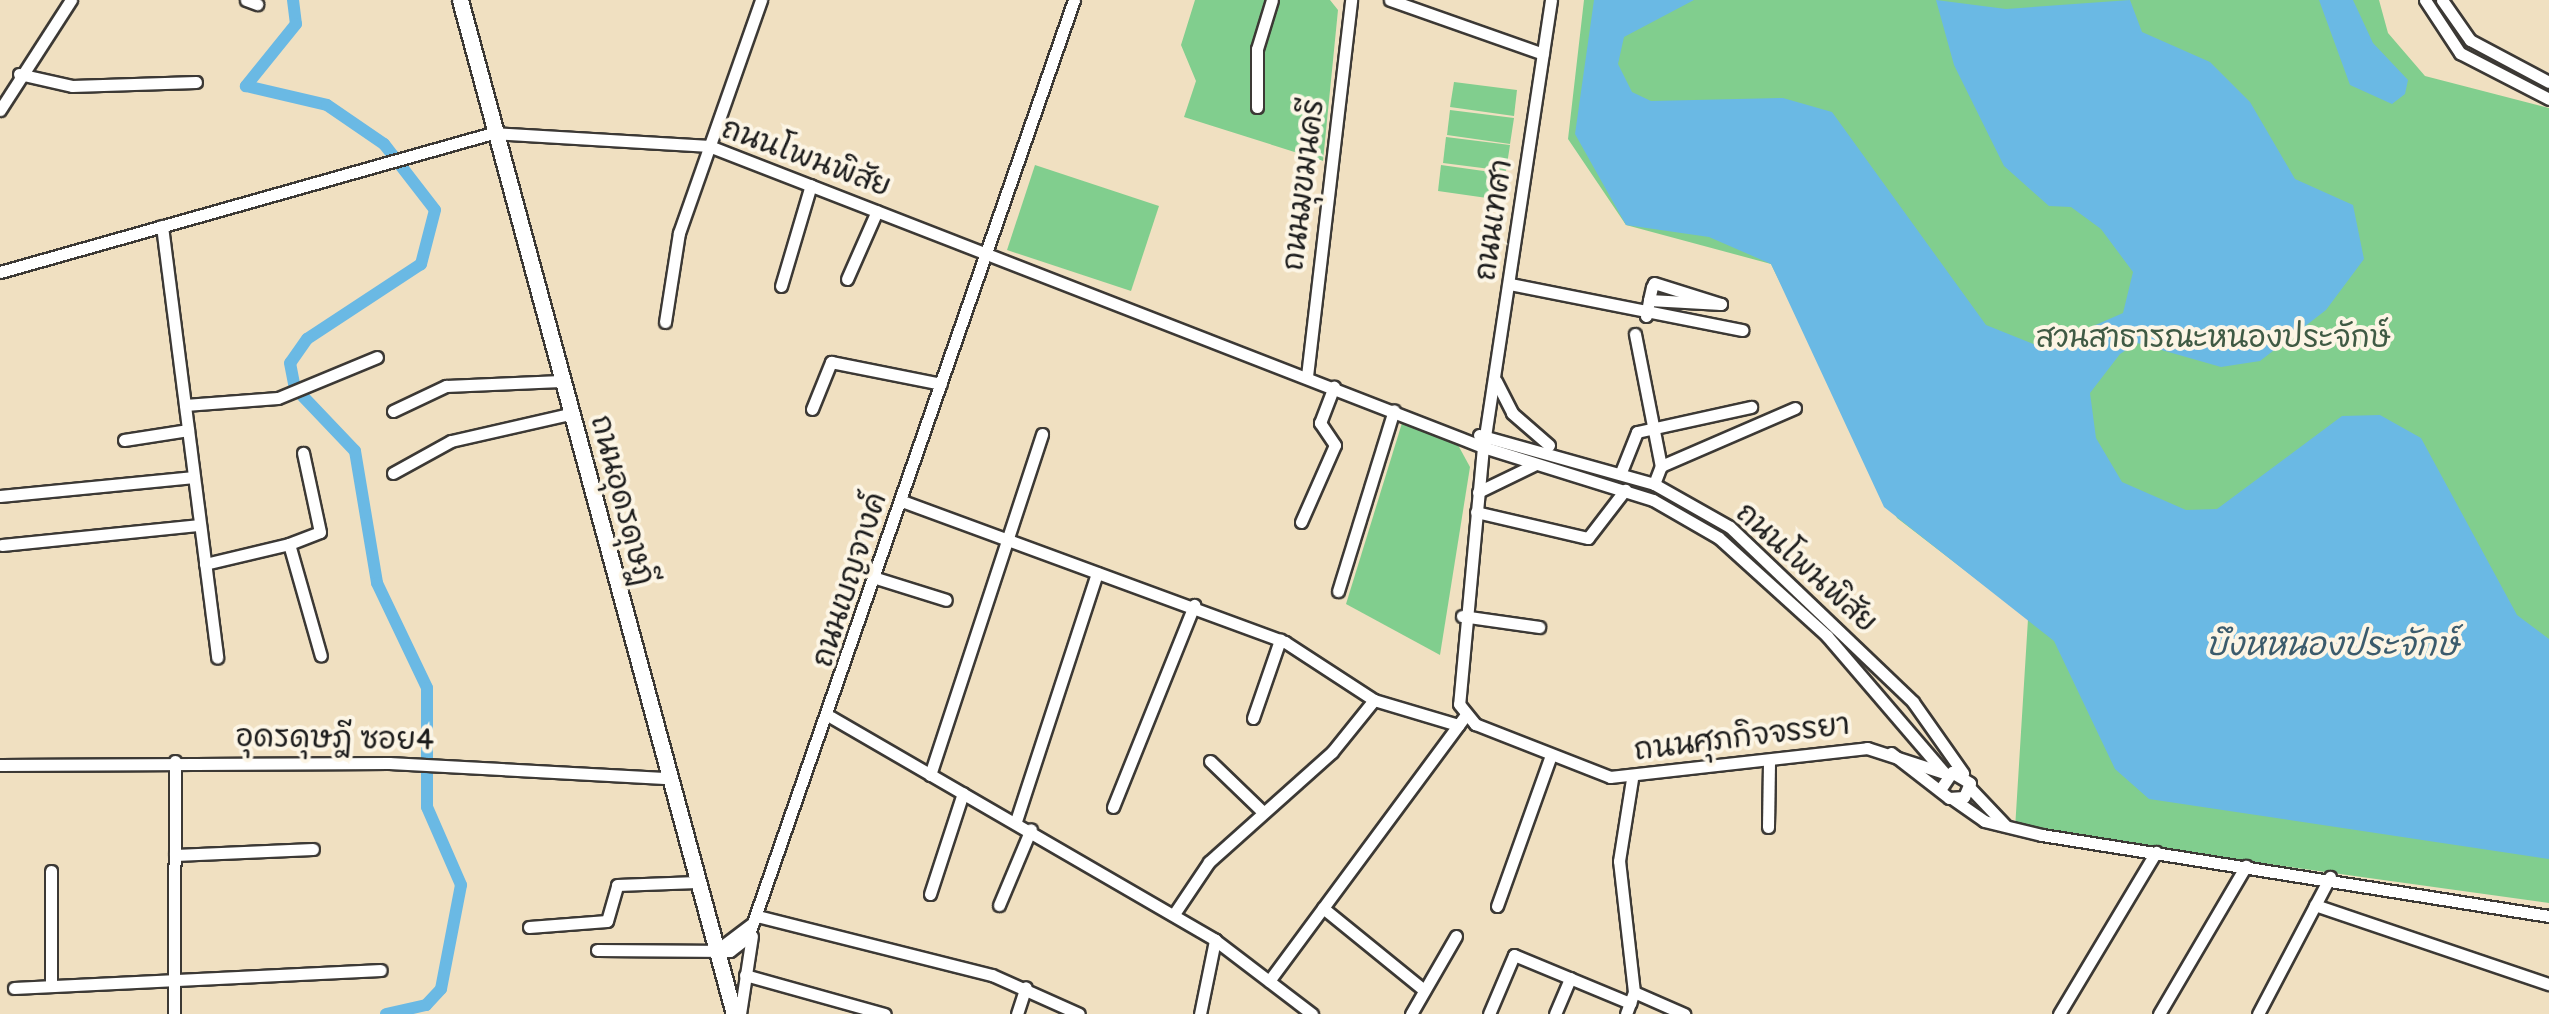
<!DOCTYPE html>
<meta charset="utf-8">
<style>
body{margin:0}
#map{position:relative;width:2549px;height:1014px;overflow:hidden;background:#f0e0c1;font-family:"Balsamiq Sans","Playpen Sans Thai",sans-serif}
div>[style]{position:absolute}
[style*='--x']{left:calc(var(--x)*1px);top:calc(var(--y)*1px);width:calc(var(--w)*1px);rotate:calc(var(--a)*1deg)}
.green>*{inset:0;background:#81ce8e}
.water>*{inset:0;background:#6ab9e4}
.canal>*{height:12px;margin:-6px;padding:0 6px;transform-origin:6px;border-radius:6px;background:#6ab9e4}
.roads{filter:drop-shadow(2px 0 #3c3935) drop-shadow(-2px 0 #3c3935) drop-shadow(0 2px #3c3935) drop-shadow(0 -2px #3c3935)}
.minor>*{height:11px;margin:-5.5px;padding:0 5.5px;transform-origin:5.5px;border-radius:5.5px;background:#fff}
.major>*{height:15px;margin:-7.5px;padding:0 7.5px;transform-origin:7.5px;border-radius:7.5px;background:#fff}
span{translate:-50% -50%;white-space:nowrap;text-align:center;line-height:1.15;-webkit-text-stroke:8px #fcf5e5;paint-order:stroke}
.street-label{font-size:30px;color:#1c1c1c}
.park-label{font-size:30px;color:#3f5a44}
.water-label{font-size:32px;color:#3b5b6c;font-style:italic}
</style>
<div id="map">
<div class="green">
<i style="clip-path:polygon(1195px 0,1330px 0,1338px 10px,1323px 161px,1184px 117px,1196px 81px,1181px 45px)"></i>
<i style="clip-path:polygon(1584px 0,2379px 0,2388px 33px,2425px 76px,2549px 108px,2549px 903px,2015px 829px,2028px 619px,1897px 518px,1771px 264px,1626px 225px,1568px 139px)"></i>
<i style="clip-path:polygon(1454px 82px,1517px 90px,1514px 116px,1450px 107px)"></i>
<i style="clip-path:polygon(1450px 110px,1514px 118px,1510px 144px,1447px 135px)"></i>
<i style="clip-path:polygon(1446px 137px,1510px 145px,1506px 171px,1443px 163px)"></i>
<i style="clip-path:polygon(1035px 165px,1159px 206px,1131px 291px,1007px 250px)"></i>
<i style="clip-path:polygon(1441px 165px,1505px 174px,1501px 200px,1438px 191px)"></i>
<i style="clip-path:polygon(1402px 423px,1458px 445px,1470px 467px,1440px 655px,1346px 604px)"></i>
</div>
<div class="water">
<i style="clip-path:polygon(1594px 0,1694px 0,1624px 37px,1618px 64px,1632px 92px,1651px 101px,1783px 98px,1832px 112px,1986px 325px,2043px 348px,2123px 313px,2133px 272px,2101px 229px,2071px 207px,2049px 206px,2004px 166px,1954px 65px,1936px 0,2006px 9px,2130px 0,2142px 32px,2210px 62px,2250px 102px,2295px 179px,2353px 205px,2364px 259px,2326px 310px,2260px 361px,2221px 367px,2137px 343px,2120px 354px,2090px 393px,2096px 438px,2122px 482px,2186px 510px,2217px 509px,2342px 416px,2380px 415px,2421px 438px,2517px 615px,2549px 639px,2549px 859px,2149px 799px,2115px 769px,2054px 641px,1884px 507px,1771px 264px,1709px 237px,1626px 225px,1575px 134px)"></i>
<i style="clip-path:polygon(2319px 0,2353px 0,2373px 43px,2408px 80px,2405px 94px,2392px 104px,2350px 85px)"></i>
</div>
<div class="canal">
<i style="--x:293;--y:0;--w:24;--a:83"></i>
<i style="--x:296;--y:24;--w:80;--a:128.9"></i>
<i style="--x:246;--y:86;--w:83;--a:13.2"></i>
<i style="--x:327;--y:105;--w:69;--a:34.4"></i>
<i style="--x:384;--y:144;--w:83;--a:52.3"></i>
<i style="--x:435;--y:210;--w:56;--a:104.5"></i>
<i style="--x:421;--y:264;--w:136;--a:146.7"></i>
<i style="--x:307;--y:339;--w:29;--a:125"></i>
<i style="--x:290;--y:363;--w:25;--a:79"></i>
<i style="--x:295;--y:388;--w:87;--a:46.4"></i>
<i style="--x:355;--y:451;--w:134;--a:80.5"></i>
<i style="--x:377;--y:583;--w:116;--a:64.5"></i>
<i style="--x:427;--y:688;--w:119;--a:90"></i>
<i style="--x:427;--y:807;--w:85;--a:66.4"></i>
<i style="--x:461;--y:885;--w:106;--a:100.9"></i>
<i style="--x:441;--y:989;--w:22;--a:133"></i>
<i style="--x:426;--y:1005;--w:41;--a:167.3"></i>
</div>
<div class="roads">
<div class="minor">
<i style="--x:246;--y:0;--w:12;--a:20"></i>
<i style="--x:1390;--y:0;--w:162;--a:19.4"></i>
<i style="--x:1551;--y:0;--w:452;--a:98.6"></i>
<i style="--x:1483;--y:447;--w:258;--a:95.3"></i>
<i style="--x:1459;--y:704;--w:26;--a:51"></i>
<i style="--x:1475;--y:724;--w:145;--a:21.4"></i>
<i style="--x:1610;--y:777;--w:259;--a:-6.4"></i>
<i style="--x:1867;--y:748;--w:78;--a:18"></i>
<i style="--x:2425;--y:0;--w:64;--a:56.6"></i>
<i style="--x:2460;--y:53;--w:100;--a:27.3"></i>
<i style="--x:2442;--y:0;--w:49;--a:55"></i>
<i style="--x:2470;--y:40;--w:89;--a:28"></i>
<i style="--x:19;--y:74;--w:54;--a:12.8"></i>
<i style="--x:72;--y:86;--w:124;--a:-1.8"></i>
<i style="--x:1257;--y:107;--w:58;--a:-90"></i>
<i style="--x:1257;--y:49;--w:51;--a:-73"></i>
<i style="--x:0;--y:110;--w:131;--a:-57.2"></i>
<i style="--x:162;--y:226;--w:435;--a:82.7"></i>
<i style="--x:0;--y:272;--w:512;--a:-15.75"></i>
<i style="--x:493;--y:133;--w:216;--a:3.4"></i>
<i style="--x:709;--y:146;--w:830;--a:21.25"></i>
<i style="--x:1483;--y:447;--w:178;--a:17.3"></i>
<i style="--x:1653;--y:500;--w:76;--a:29.9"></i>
<i style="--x:1719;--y:538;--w:146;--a:42.2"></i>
<i style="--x:1827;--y:636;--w:183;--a:49.4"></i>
<i style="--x:847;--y:279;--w:74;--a:-66.2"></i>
<i style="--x:1510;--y:284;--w:237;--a:11.2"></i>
<i style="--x:781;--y:286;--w:105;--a:-73.5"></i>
<i style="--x:1646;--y:316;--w:16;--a:-79"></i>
<i style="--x:1649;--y:300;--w:13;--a:-77"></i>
<i style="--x:1652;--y:287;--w:4;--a:-63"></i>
<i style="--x:1654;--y:283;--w:70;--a:17.4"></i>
<i style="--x:1721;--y:304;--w:72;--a:-176.8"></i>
<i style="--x:665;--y:322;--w:90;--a:-81.1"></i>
<i style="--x:679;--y:233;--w:247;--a:-70.6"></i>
<i style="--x:1635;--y:334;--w:135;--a:78.9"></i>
<i style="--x:1307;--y:376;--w:379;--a:-83.3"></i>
<i style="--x:1496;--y:381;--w:36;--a:63"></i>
<i style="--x:1512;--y:413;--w:49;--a:40.9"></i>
<i style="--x:185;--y:405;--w:93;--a:-4.3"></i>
<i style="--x:278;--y:398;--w:107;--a:-22.5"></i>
<i style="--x:812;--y:409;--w:51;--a:-68"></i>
<i style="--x:831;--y:362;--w:112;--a:11.3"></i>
<i style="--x:393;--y:411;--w:59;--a:-25.3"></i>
<i style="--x:446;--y:386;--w:115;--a:-2.5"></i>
<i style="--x:1479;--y:435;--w:182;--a:15.6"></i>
<i style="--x:1654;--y:484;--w:87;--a:29.5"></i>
<i style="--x:1730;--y:527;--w:253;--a:43.7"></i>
<i style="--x:1913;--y:702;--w:87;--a:54.8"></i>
<i style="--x:124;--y:440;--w:65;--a:-8.9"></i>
<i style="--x:1621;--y:472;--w:43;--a:-68.2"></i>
<i style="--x:1637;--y:432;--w:117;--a:-12.4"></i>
<i style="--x:393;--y:473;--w:66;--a:-28.9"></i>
<i style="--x:451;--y:441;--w:122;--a:-12.8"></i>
<i style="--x:1654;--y:484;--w:19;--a:-69"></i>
<i style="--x:1661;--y:466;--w:146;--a:-23.4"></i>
<i style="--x:1478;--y:492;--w:64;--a:-25.8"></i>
<i style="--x:0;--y:496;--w:195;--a:-5.6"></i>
<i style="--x:902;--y:501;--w:408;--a:20.2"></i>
<i style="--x:1285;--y:642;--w:106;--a:33.1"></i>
<i style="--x:1374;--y:700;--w:67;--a:128.9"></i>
<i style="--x:1332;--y:752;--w:165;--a:138.2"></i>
<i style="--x:1209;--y:862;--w:63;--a:123.9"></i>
<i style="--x:1476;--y:512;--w:115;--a:13.1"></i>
<i style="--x:1588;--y:538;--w:61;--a:-52.4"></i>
<i style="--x:1301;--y:522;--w:84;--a:-66.2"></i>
<i style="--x:1335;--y:445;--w:27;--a:-124"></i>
<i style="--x:1320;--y:423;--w:39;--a:-69"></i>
<i style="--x:289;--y:544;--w:33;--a:-21"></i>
<i style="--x:320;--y:532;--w:81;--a:-102.1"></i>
<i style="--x:2;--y:545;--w:199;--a:-5.8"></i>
<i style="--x:205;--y:564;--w:86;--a:-13.4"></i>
<i style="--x:289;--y:544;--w:116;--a:74.1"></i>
<i style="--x:876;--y:578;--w:73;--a:17.4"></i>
<i style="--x:1338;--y:591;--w:189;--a:-72.8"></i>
<i style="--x:1462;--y:616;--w:78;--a:8.1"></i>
<i style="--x:1374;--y:700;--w:88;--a:16.6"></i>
<i style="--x:831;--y:717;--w:444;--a:30.1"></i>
<i style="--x:1215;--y:940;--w:122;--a:37.3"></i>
<i style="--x:1253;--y:718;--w:83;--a:-70.9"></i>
<i style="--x:1891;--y:753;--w:73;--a:37.8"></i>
<i style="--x:1949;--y:798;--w:15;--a:-4"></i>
<i style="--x:1964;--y:797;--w:15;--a:-67"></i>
<i style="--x:1970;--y:783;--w:21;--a:-149"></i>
<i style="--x:1952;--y:772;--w:18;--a:124"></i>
<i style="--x:1210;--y:761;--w:72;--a:43.9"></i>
<i style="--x:0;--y:765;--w:389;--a:-0.3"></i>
<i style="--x:389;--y:763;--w:280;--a:3.1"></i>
<i style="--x:930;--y:775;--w:359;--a:-71.8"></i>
<i style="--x:1970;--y:788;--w:52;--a:46.5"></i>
<i style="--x:1953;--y:799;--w:38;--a:35"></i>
<i style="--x:1984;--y:821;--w:60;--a:13.6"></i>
<i style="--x:2042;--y:835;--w:513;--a:9.08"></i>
<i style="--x:1113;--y:807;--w:218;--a:-68.1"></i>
<i style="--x:1016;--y:821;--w:261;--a:-71.9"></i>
<i style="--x:1768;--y:827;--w:66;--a:-89.1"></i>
<i style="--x:175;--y:855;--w:138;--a:-2.5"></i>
<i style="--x:930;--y:894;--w:106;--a:-71.9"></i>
<i style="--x:999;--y:905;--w:82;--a:-67.2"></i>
<i style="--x:2315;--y:905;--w:247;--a:18.7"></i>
<i style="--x:1497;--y:906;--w:157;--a:-70.3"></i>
<i style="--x:1323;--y:908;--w:239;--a:-53.5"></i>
<i style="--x:757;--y:916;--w:242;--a:14.1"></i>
<i style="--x:992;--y:975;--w:95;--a:24.1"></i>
<i style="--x:529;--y:927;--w:78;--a:-4.4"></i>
<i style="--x:607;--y:921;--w:37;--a:-74"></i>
<i style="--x:617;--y:885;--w:80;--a:-2.1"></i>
<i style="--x:597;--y:950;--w:133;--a:0.4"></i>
<i style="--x:730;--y:951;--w:23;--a:-38"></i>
<i style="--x:748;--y:937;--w:992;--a:-70.82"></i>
<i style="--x:716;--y:951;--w:46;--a:-37.1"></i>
<i style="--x:745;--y:975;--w:145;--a:15.6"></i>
<i style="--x:1269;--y:981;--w:91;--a:-53.5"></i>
<i style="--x:1323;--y:908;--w:130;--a:39.1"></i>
<i style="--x:51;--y:986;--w:115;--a:-90"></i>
<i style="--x:14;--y:988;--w:367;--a:-2.8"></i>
<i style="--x:1634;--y:992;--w:55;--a:23.7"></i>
<i style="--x:174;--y:1014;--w:253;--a:-89.8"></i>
<i style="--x:740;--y:1014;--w:79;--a:-81.3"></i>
<i style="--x:1017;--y:1014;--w:28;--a:-72"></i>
<i style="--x:1200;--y:1014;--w:76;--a:-78.5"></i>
<i style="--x:1411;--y:1014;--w:90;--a:-60"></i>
<i style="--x:1489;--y:1014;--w:64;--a:-67"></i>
<i style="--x:1514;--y:955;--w:126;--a:22.5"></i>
<i style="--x:1555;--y:1014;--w:39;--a:-67"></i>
<i style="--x:1626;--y:1014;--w:23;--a:-70"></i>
<i style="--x:1634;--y:992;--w:132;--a:-96.5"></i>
<i style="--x:1619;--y:861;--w:83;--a:-81"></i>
<i style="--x:2059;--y:1014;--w:189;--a:-59.1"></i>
<i style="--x:2159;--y:1014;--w:172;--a:-59.6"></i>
<i style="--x:2258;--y:1014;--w:155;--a:-62.3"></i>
</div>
<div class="major">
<i style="--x:460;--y:0;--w:1050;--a:74.88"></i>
</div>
</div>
<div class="street-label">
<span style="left:806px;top:158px;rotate:20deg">ถนนโพนพิสัย</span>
<span style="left:1304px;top:185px;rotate:-83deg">ถนนมุขมนครี</span>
<span style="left:1494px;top:220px;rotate:-82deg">ถนนเทศา</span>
<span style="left:622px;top:500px;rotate:75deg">ถนนอุดรดุษฎี</span>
<span style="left:1806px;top:568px;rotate:42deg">ถนนโพนพิสัย</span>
<span style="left:850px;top:580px;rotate:-72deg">ถนนเบญจางค์</span>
<span style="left:1742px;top:738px;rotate:-7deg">ถนนศุภกิจจรรยา</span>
<span style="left:335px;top:739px;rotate:1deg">อุดรดุษฎี ซอย4</span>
</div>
<div class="park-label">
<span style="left:2213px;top:338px">สวนสาธารณะหนองประจักษ์</span>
</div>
<div class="water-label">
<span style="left:2332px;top:646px">บึงหหนองประจักษ์</span>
</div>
</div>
